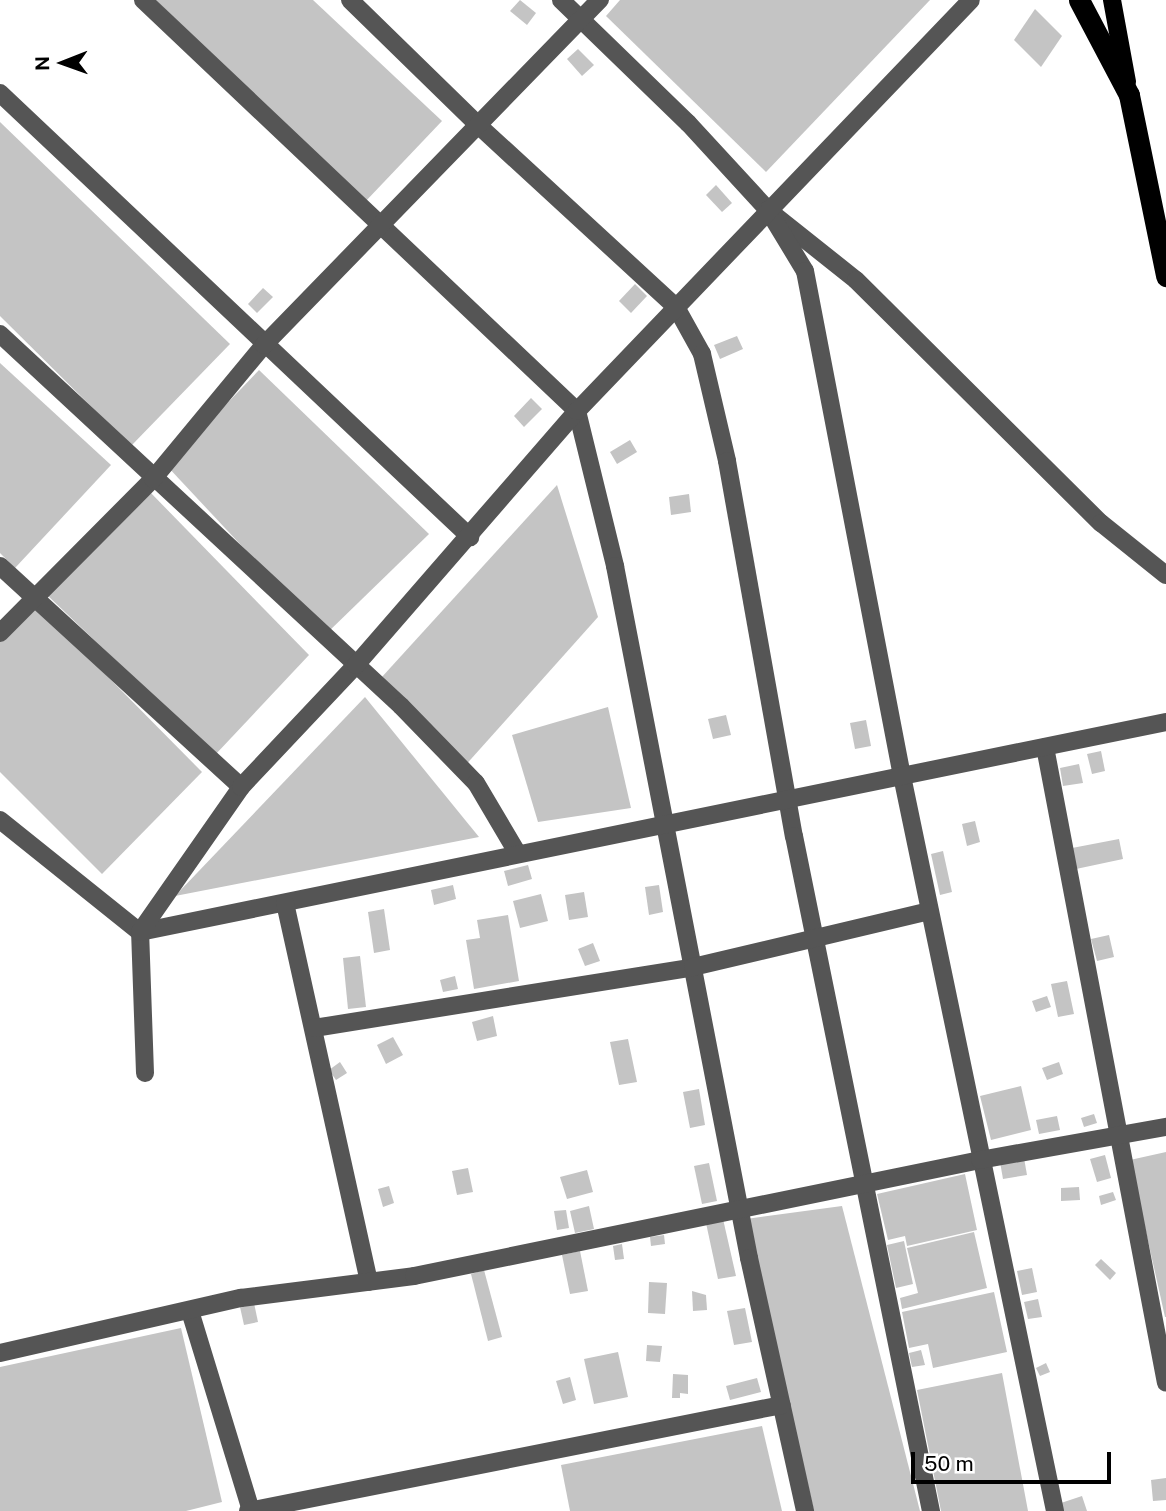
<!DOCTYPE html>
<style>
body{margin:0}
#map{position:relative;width:1166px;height:1511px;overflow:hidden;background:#fff;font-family:"Public Sans",sans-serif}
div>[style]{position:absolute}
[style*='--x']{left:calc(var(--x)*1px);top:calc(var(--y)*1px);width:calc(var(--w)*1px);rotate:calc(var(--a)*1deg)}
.building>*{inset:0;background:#c4c4c4}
.minor>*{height:18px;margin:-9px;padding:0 9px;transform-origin:9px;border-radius:9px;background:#555}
.major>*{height:18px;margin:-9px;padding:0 9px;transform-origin:9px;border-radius:9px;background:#000}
.highway>*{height:21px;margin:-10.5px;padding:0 10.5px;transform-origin:10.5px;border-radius:10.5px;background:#000}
span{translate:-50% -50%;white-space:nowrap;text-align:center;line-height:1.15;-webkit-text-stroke:5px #fff;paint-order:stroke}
.north{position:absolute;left:28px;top:28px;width:70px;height:70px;-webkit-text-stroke:5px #fff;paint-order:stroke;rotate:269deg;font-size:19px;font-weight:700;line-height:28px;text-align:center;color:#000}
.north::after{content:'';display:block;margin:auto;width:24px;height:32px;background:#000;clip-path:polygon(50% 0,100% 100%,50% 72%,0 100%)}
.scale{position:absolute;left:911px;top:1452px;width:200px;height:32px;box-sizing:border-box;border:4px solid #000;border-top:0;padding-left:9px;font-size:21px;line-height:24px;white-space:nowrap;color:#000;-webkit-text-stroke:5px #fff;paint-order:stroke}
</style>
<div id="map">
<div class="building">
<i style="clip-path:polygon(156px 0,313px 0,442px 121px,364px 203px)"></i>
<i style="clip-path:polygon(520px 0,536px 13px,527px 25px,510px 11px)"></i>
<i style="clip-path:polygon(620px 0,930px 0,766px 172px,606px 16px)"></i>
<i style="clip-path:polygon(1035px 9px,1062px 36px,1041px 67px,1014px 40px)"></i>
<i style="clip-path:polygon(578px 49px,594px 65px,582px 76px,567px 59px)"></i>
<i style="clip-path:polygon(0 122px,230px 344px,131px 446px,0 316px)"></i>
<i style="clip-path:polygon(716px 185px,732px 203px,722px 212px,706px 195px)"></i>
<i style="clip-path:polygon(635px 284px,647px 296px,631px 313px,619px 301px)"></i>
<i style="clip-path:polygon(263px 288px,273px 297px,257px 313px,248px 304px)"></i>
<i style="clip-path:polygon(737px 336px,743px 349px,720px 359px,714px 345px)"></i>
<i style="clip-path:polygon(0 363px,111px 465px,15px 568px,0 553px)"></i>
<i style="clip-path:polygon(259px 370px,429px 534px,325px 635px,167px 466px)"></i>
<i style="clip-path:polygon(531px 398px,542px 409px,524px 427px,514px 416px)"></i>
<i style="clip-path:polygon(630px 440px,637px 452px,617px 464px,610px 452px)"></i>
<i style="clip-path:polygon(557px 485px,598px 617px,463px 768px,381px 678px)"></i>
<i style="clip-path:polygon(148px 490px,309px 655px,215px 755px,46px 594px)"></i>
<i style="clip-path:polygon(689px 494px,691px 512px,671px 515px,669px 497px)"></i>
<i style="clip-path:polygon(33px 601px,202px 772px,102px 874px,0 772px,0 636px)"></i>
<i style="clip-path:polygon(365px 697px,479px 837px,175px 896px)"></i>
<i style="clip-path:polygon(608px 707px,631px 808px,538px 822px,512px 735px)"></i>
<i style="clip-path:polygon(726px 715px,731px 735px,713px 739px,708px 719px)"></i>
<i style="clip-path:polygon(866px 720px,871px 746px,855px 749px,850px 723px)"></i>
<i style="clip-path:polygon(1101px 751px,1105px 771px,1092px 774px,1087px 754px)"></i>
<i style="clip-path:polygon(1079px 764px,1083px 783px,1063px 786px,1060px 768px)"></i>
<i style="clip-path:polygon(975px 821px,980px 842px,967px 846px,962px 824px)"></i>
<i style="clip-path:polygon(1119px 839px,1123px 859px,1076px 869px,1072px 848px)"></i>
<i style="clip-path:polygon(943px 851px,952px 892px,940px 895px,931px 854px)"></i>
<i style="clip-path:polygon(528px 865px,532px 879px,508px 886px,504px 871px)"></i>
<i style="clip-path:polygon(453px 885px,456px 899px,434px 905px,431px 890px)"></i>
<i style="clip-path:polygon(659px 885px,663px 912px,649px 915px,645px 887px)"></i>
<i style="clip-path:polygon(584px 892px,588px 917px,569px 920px,565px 895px)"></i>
<i style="clip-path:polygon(541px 894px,548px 921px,520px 928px,513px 901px)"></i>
<i style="clip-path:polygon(384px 909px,390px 950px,374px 953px,368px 912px)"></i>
<i style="clip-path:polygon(508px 915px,519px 981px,474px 989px,466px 940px,480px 938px,477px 920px)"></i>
<i style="clip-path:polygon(1109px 935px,1114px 957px,1097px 961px,1091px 939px)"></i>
<i style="clip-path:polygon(593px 943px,600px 961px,585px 966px,578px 949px)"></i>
<i style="clip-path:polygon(360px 956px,366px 1007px,348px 1009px,343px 958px)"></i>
<i style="clip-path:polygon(455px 976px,458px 989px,443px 992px,440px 980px)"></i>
<i style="clip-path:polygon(1067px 981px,1074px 1014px,1058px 1017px,1051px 984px)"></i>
<i style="clip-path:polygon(1047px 996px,1051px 1007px,1036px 1012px,1032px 1001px)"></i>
<i style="clip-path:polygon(493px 1016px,497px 1036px,477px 1041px,472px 1022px)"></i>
<i style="clip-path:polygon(393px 1037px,403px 1055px,386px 1064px,377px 1045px)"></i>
<i style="clip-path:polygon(628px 1039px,637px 1082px,619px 1085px,610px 1042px)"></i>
<i style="clip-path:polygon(340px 1062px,347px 1073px,336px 1080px,329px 1070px)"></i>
<i style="clip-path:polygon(1059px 1062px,1063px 1074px,1047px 1080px,1042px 1068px)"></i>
<i style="clip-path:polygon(1021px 1086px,1031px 1130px,991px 1140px,980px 1096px)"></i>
<i style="clip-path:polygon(699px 1089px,705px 1125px,690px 1128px,683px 1092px)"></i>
<i style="clip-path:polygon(1094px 1114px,1097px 1123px,1084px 1127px,1081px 1118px)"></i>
<i style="clip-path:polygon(1057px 1116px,1060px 1130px,1039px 1134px,1036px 1120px)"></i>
<i style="clip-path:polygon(1166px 1152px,1166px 1317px,1165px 1317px,1130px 1160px)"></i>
<i style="clip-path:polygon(1105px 1155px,1111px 1178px,1097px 1182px,1090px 1159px)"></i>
<i style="clip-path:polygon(1024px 1158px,1027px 1175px,1003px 1179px,1000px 1162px)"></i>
<i style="clip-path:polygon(709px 1163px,717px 1201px,702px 1204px,694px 1166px)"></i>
<i style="clip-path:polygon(468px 1168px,473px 1192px,457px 1195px,452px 1171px)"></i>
<i style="clip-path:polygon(587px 1170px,593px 1192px,567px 1199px,560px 1177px)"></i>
<i style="clip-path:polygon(965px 1174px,977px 1230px,907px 1246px,905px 1236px,888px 1240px,877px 1194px)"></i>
<i style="clip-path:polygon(389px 1186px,394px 1203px,383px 1207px,378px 1189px)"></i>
<i style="clip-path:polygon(1079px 1187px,1080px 1200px,1061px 1201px,1061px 1188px)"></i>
<i style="clip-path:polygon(1113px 1192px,1116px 1200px,1101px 1205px,1099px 1196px)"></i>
<i style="clip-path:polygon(589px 1206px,594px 1229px,575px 1233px,570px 1211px)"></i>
<i style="clip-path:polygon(842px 1206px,920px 1511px,814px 1511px,746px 1219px)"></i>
<i style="clip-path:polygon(566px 1210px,569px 1228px,557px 1230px,554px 1211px)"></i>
<i style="clip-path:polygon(723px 1219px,736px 1276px,718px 1279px,706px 1223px)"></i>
<i style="clip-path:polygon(974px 1232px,987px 1288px,902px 1309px,900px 1298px,918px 1293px,907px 1248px)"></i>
<i style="clip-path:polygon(664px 1235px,665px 1244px,651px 1246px,650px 1237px)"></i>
<i style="clip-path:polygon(904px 1241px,913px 1284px,896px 1288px,887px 1245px)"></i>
<i style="clip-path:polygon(622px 1244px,624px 1259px,615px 1260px,613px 1246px)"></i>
<i style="clip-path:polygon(580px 1251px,588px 1291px,570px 1294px,562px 1255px)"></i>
<i style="clip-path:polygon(1101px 1259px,1116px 1273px,1110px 1280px,1095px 1265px)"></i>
<i style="clip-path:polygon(1032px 1268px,1037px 1292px,1022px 1295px,1017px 1271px)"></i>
<i style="clip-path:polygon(484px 1270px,502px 1337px,488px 1341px,471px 1274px)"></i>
<i style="clip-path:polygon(649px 1282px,667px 1283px,665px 1314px,648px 1313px)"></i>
<i style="clip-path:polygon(692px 1291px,706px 1295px,707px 1310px,693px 1311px)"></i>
<i style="clip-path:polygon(994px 1292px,1007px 1352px,933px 1368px,928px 1344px,909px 1348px,902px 1312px)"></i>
<i style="clip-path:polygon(1038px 1299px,1042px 1317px,1028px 1319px,1024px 1302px)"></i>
<i style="clip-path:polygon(254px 1303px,258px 1322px,244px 1325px,240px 1307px)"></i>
<i style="clip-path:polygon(745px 1308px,752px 1342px,734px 1345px,727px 1311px)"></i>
<i style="clip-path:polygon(181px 1328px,222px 1502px,186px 1511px,0 1511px,0 1367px)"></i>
<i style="clip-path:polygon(647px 1345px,662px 1346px,660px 1362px,646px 1361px)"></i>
<i style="clip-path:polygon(921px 1350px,925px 1365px,912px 1367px,909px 1353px)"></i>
<i style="clip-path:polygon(618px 1352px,628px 1397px,594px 1404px,584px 1359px)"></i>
<i style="clip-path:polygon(1046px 1363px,1050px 1372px,1040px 1376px,1036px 1368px)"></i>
<i style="clip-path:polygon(1002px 1373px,1028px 1511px,941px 1511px,917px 1390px)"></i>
<i style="clip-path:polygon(673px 1374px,688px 1375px,688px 1394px,680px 1393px,680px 1398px,672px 1398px)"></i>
<i style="clip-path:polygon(570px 1377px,576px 1400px,563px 1404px,556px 1381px)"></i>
<i style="clip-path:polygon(757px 1378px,761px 1392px,730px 1400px,726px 1386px)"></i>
<i style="clip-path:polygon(762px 1426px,782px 1511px,570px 1511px,561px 1465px)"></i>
<i style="clip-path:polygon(1166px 1478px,1166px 1500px,1153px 1501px,1151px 1480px)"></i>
<i style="clip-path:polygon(1082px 1496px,1087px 1511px,1063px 1511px,1061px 1503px)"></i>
</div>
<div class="minor">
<i style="--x:143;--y:0;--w:598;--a:43.44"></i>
<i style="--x:577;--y:411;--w:160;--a:76.2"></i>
<i style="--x:615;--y:566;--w:705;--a:79.04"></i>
<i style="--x:749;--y:1258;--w:259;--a:77.5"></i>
<i style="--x:350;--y:0;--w:179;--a:44.3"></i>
<i style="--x:478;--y:125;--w:269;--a:42.6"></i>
<i style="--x:676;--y:307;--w:54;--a:61"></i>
<i style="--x:702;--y:354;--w:110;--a:76.8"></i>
<i style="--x:727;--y:461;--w:381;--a:79.9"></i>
<i style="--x:794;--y:836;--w:689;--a:78.53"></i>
<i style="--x:561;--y:0;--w:177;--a:44.1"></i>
<i style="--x:688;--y:123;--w:118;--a:47.4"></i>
<i style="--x:768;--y:210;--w:112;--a:38.5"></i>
<i style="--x:856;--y:280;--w:345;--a:44.8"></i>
<i style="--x:1101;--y:523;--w:83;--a:38.7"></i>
<i style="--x:0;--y:93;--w:647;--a:43.37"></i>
<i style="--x:768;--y:210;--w:71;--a:58.8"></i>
<i style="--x:805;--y:271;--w:514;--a:79.13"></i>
<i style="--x:902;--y:776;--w:751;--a:78.24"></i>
<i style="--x:0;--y:334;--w:547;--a:42.85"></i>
<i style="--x:401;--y:706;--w:107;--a:45.8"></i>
<i style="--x:476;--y:783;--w:82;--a:59.4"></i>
<i style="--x:0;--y:566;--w:327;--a:42.5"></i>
<i style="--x:0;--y:633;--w:217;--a:-45.2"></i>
<i style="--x:153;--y:479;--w:174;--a:-50.4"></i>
<i style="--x:264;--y:345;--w:482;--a:-45.8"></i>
<i style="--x:1045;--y:747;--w:647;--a:79.23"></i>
<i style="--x:0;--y:820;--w:179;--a:38.7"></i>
<i style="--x:140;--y:932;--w:1047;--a:-11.57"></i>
<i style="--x:285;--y:903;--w:388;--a:77.5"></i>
<i style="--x:314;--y:1028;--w:384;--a:-9.1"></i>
<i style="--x:693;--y:967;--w:243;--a:-13.3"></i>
<i style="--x:145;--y:1073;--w:141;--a:-92"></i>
<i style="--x:140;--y:932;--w:177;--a:-55.1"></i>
<i style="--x:241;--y:787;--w:168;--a:-46.7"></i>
<i style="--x:356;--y:665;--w:337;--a:-49"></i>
<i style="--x:577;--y:411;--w:569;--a:-46.21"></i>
<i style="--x:190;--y:1311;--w:209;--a:73"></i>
<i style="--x:0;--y:1353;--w:247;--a:-12.9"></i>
<i style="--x:241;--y:1298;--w:174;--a:-7.2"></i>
<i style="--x:414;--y:1276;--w:578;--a:-11.58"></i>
<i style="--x:980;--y:1160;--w:189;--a:-10.1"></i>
<i style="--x:248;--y:1511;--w:544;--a:-11.23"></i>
</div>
<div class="major">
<i style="--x:1112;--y:0;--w:83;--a:79.6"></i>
</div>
<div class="highway">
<i style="--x:1079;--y:0;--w:107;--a:62.2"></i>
<i style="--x:1129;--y:95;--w:185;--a:78.4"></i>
</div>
<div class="north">N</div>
<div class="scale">50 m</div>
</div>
